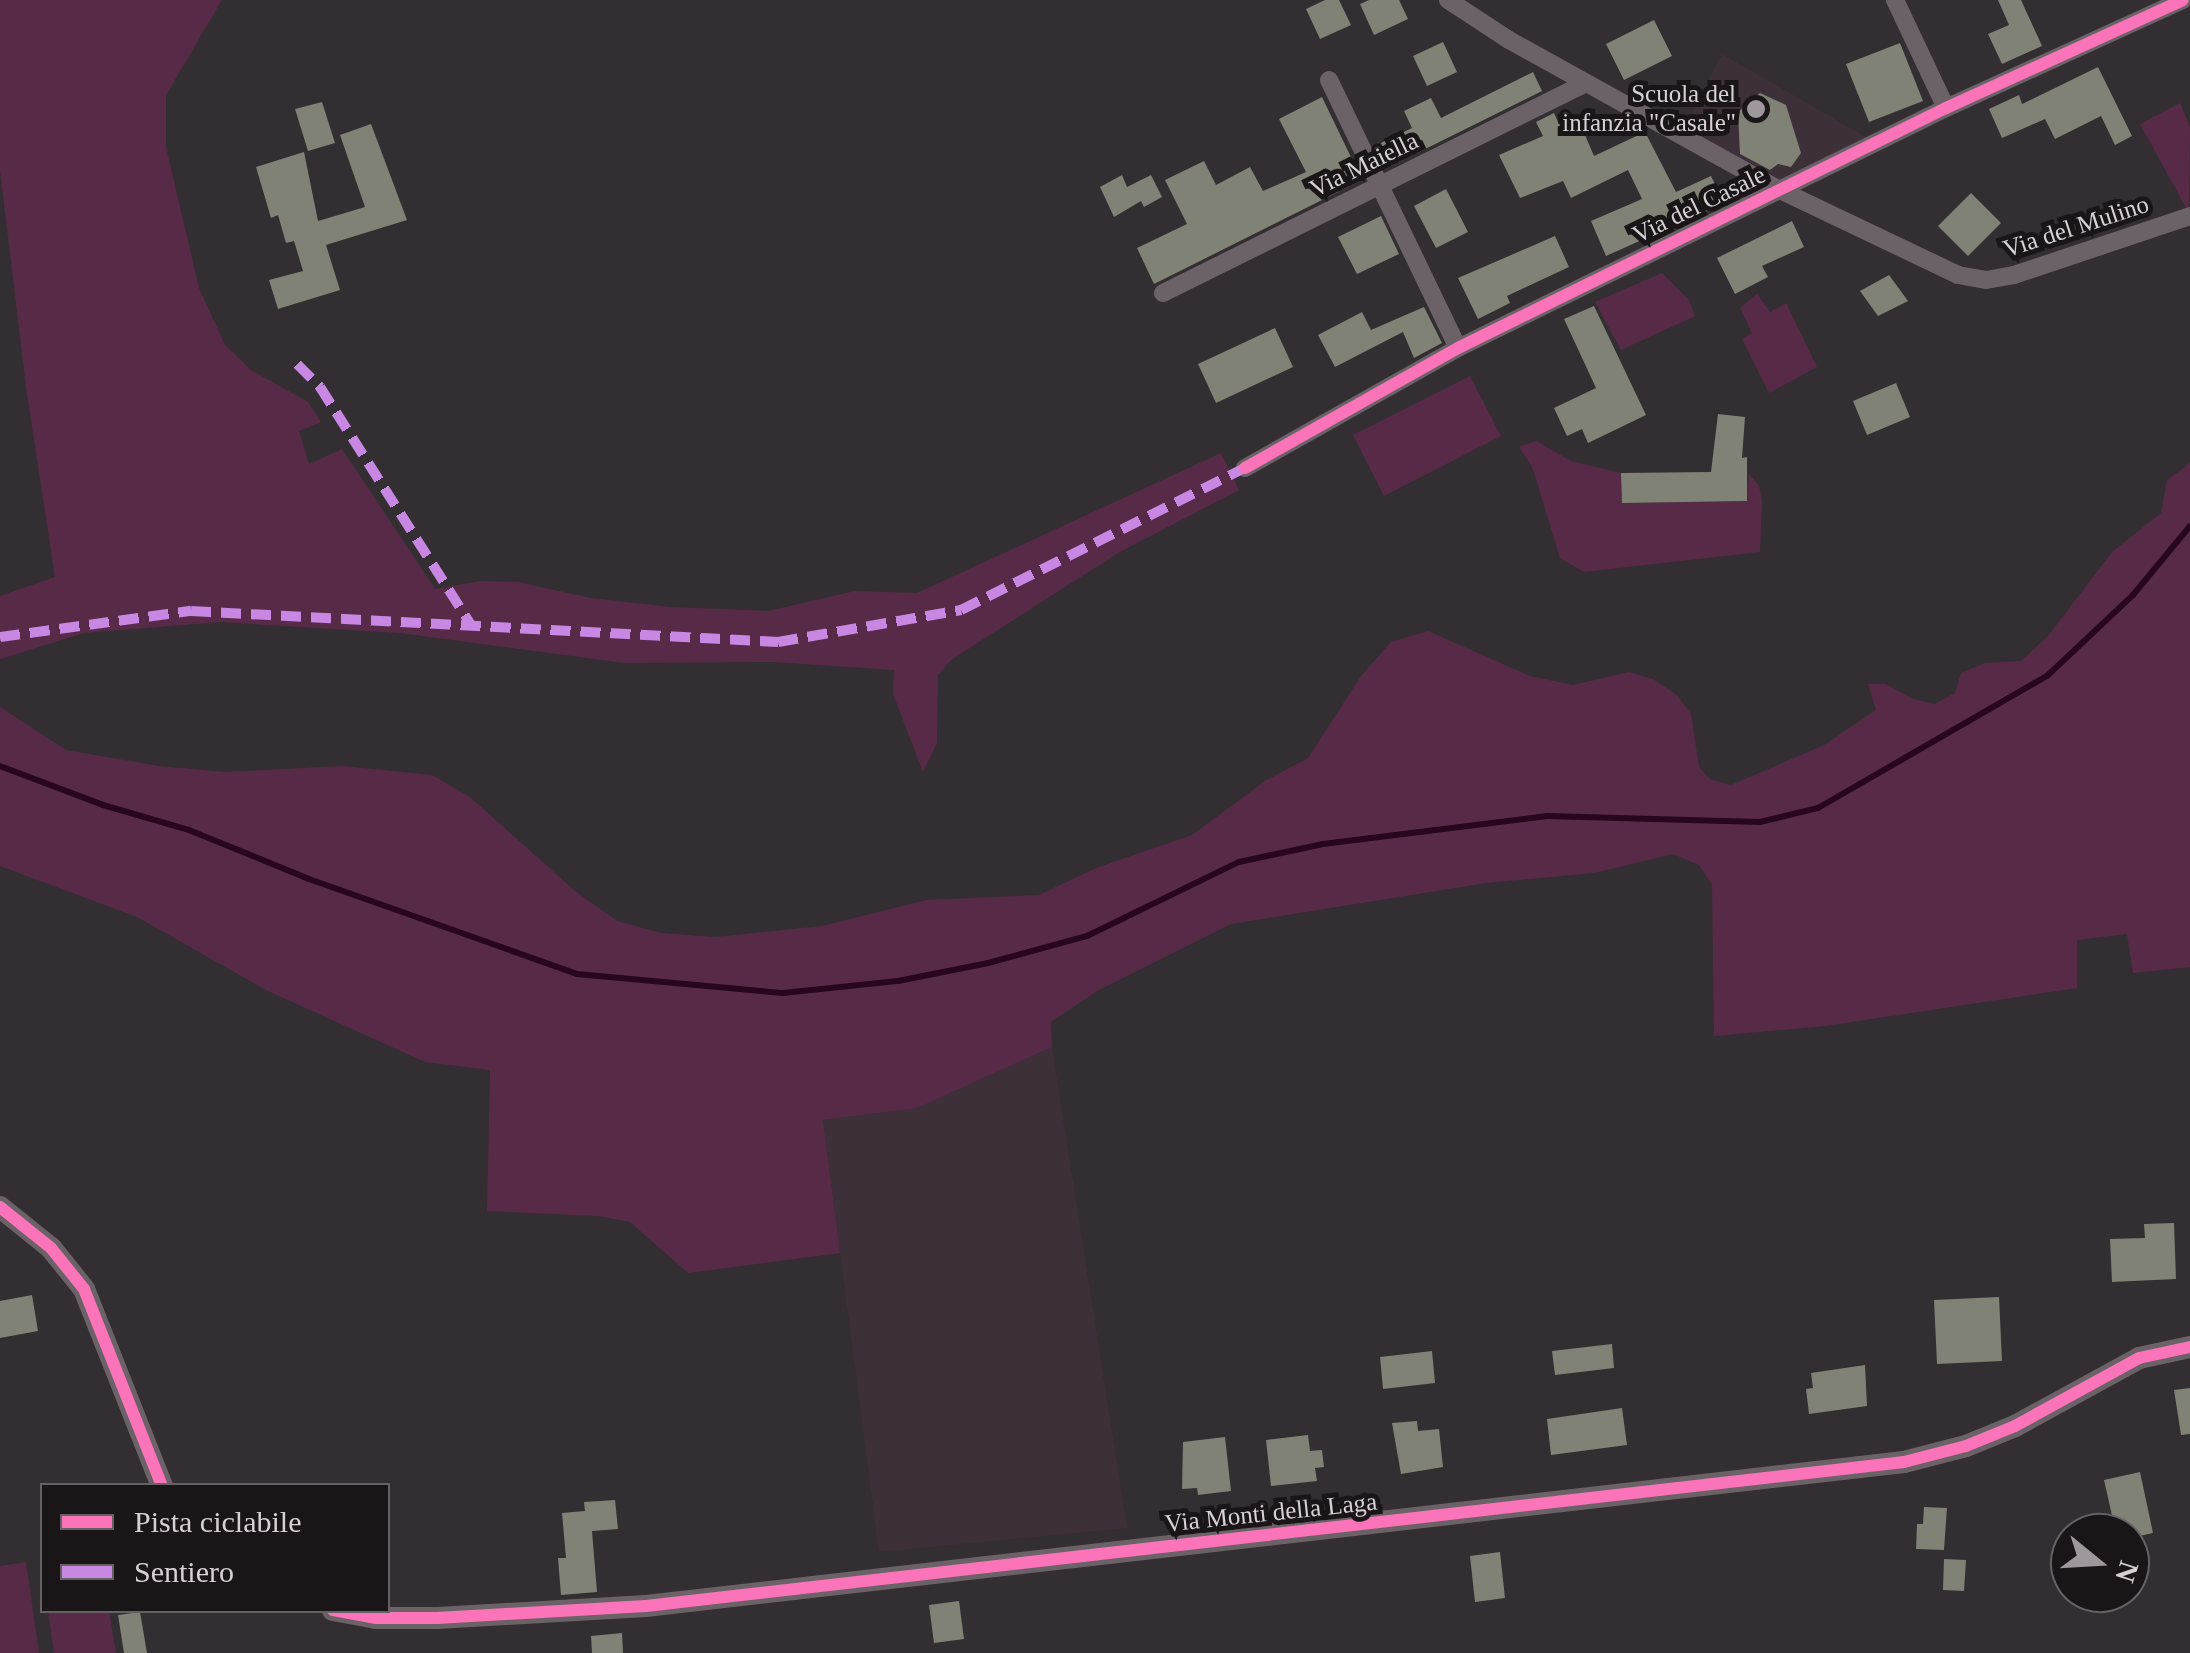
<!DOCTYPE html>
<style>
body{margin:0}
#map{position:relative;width:2190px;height:1653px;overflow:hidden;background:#332e31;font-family:"Times New Roman",serif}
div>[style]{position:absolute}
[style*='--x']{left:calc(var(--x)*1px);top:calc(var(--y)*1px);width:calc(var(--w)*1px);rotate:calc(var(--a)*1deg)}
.built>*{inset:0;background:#3e3039}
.green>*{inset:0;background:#572b48}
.stream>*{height:6px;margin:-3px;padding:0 3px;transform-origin:3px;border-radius:3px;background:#28061e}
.building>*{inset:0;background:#808276}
.minor>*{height:18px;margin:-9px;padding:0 9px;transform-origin:9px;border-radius:9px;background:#6a6267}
.tertiary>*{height:22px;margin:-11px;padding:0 11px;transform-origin:11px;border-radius:11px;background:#6a6267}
.quiet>*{height:10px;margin-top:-5px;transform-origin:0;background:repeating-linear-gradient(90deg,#c787e3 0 20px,transparent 0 30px)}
.cycleway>*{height:12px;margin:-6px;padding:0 6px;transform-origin:6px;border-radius:6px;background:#fb73b8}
.dots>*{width:28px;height:28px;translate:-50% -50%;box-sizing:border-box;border:5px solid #1a1618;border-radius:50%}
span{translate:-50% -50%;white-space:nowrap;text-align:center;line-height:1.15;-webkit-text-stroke:10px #1a1618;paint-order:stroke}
.poi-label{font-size:25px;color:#d7d1d5}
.right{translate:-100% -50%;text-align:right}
.street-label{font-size:25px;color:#d7d1d5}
.legend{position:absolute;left:40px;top:1483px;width:350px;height:130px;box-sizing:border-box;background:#1a1618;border:2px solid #666164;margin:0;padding:12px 18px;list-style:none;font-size:30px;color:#d7d1d5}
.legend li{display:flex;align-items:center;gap:20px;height:50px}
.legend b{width:50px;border:2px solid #666164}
.north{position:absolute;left:2050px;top:1513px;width:100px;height:100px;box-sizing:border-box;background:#1a1618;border:2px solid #666164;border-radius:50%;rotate:108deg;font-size:28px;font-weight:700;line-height:40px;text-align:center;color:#d7d1d5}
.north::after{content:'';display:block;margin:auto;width:35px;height:45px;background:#9e989c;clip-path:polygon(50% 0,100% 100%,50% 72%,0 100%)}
</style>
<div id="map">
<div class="built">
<i style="clip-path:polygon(1722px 54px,1871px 140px,1778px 186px,1683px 131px)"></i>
<i style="clip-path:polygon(1052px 1047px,1127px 1528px,879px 1552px,823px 1120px,917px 1108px)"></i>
</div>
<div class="green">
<i style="clip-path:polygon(0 0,222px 0,166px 95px,166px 147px,199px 288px,225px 345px,251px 370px,308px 402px,321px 422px,299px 431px,309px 464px,342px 449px,435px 589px,480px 581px,518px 582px,591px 598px,670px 607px,768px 611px,855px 591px,917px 593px,1221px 453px,1239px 490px,1118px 553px,951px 660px,938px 675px,937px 743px,923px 772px,893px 694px,894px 670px,774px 662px,625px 663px,400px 633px,219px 622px,84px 633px,0 659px,0 596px,55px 577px,26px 387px,0 170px)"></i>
<i style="clip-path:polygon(2180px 103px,2190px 127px,2189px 213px,2140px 124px)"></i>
<i style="clip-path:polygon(1662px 273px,1689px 300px,1695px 316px,1621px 350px,1595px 302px)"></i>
<i style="clip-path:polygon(1757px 294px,1770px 312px,1786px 303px,1817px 367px,1769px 393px,1742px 339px,1752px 333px,1740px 308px)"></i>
<i style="clip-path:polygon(1470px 376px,1501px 436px,1384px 496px,1353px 435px)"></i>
<i style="clip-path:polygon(1536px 441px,1571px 461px,1621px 473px,1622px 503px,1747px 501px,1749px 474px,1759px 486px,1762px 501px,1760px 552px,1584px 572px,1560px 558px,1533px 469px,1519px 447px)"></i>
<i style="clip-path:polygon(2190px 463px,2190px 967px,2133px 973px,2127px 934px,2077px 940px,2077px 988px,1825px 1026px,1714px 1036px,1712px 885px,1699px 865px,1673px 854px,1594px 873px,1486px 883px,1231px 924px,1097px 991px,1051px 1022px,1052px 1047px,917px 1108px,823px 1120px,840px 1253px,688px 1273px,630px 1222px,598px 1216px,487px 1211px,490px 1070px,425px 1062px,268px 991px,137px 917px,0 866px,0 707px,66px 750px,159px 766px,225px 772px,343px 766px,432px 775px,470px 797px,575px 891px,617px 921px,661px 933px,715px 937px,822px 926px,926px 900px,1039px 895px,1096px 868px,1192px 835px,1265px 781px,1308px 758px,1361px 676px,1391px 642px,1428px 631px,1530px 676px,1573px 685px,1629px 672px,1653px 679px,1677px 695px,1691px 714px,1699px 767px,1710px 779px,1731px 785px,1824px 745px,1876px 710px,1868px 684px,1886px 684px,1913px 699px,1935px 704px,1955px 693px,1961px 673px,1985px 663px,2021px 661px,2048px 636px,2112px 552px,2161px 513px,2167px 480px)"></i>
<i style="clip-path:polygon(26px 1562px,39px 1653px,0 1653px,0 1566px)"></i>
<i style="clip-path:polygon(48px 1611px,109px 1611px,116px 1653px,54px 1653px)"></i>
</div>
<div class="stream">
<i style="--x:0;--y:766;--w:110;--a:20.7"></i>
<i style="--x:103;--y:805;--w:90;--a:16.2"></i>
<i style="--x:189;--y:830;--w:130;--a:22.2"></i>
<i style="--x:309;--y:879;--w:284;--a:19.5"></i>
<i style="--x:577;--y:974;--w:207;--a:5.3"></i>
<i style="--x:783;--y:993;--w:116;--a:-6"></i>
<i style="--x:898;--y:981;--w:92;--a:-11.3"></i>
<i style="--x:988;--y:963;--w:103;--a:-15.3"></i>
<i style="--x:1087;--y:936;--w:169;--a:-26"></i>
<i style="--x:1239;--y:862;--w:86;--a:-12.1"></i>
<i style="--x:1323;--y:844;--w:226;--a:-7.1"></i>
<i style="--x:1547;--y:816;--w:213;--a:1.6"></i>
<i style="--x:1760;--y:822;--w:60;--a:-13.6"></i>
<i style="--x:1818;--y:808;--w:264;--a:-30"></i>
<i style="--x:2047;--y:676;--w:118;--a:-43.3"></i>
<i style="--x:2133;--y:595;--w:89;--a:-50.4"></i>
</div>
<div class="building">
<i style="clip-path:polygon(1325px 0,1339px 0,1351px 25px,1320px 39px,1306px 9px)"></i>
<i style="clip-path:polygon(1369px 0,1399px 0,1408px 19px,1374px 35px,1360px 4px)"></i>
<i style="clip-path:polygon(1998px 0,2021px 0,2042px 46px,2002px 64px,1988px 34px,2009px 25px)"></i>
<i style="clip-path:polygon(1654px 20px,1672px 56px,1624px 80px,1606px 44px)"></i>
<i style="clip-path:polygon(1443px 42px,1457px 72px,1427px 86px,1413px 56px)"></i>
<i style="clip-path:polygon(1900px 43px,1923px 101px,1869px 122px,1846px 64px)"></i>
<i style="clip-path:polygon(2098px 67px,2132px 136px,2115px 145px,2101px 116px,2055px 139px,2045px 119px,2002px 138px,1989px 109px,2019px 95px,2022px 104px)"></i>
<i style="clip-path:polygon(1533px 72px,1542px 91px,1391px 166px,1381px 143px,1412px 128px,1404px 111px,1431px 98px,1441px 118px)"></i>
<i style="clip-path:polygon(1760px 93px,1786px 105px,1801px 153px,1791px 167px,1778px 164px,1770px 170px,1740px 154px,1738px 112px)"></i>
<i style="clip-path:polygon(1322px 97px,1362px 180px,1154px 284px,1137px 248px,1187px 224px,1165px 180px,1204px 161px,1216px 185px,1250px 167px,1263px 191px,1306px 172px,1279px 119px)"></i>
<i style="clip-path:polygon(322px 102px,335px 143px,308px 151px,295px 109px)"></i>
<i style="clip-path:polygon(1554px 113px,1558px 122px,1576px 114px,1594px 156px,1645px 132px,1676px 192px,1711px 176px,1724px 203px,1694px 218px,1689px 207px,1640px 231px,1644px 239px,1606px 256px,1591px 221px,1642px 199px,1628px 170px,1571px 198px,1563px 181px,1520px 198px,1499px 155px,1543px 136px,1536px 122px)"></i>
<i style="clip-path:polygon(371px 124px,407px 220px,326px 245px,340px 290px,278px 309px,269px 280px,303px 271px,294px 241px,286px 243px,278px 215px,271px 218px,256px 167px,304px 152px,318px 221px,365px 207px,340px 135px)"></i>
<i style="clip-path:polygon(1122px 175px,1127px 187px,1151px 175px,1162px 197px,1144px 207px,1141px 201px,1114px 217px,1100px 187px)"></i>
<i style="clip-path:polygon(1446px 189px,1468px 232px,1436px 248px,1414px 206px)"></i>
<i style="clip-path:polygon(1971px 193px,2001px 223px,1968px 256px,1938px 226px)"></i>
<i style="clip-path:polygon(1381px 216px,1399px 254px,1357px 274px,1338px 237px)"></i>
<i style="clip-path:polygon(1792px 221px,1804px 247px,1762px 266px,1768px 277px,1735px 294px,1717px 258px)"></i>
<i style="clip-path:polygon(1555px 236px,1569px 267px,1507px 296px,1510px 303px,1478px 319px,1458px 278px)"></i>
<i style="clip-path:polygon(1889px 275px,1908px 301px,1878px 316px,1860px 291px)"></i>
<i style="clip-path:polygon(1594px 306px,1646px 415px,1588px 443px,1582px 429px,1567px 436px,1554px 408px,1596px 388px,1564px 319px)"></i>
<i style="clip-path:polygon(1424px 307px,1442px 343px,1414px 358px,1403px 332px,1335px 367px,1318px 335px,1362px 312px,1371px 330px)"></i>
<i style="clip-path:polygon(1275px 328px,1293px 367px,1216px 403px,1198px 364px)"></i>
<i style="clip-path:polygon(1896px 383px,1910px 417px,1867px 435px,1853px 401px)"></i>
<i style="clip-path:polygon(1718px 414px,1745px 417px,1742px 458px,1747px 457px,1747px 501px,1622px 503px,1621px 473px,1711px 472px)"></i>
<i style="clip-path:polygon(2174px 1223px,2176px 1279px,2112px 1282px,2110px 1239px,2145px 1238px,2144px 1224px)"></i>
<i style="clip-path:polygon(32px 1295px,38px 1331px,0 1338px,0 1301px)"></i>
<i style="clip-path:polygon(1999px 1297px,2002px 1361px,1937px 1364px,1934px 1300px)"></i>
<i style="clip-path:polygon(1612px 1344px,1614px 1368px,1555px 1375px,1552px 1351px)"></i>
<i style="clip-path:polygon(1432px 1351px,1435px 1383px,1383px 1389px,1380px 1357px)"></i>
<i style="clip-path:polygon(1865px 1365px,1867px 1406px,1809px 1414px,1806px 1389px,1813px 1388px,1811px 1373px)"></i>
<i style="clip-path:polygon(2190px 1388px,2190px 1434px,2181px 1435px,2174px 1390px)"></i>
<i style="clip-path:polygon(1622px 1408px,1627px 1445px,1551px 1455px,1547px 1419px)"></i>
<i style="clip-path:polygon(1417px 1421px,1418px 1431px,1439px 1429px,1443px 1467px,1401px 1474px,1392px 1423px)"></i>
<i style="clip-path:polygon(1308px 1435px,1310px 1451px,1322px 1450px,1324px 1467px,1315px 1468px,1317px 1481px,1271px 1486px,1266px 1440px)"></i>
<i style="clip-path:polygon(1225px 1437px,1231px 1491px,1198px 1495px,1197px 1488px,1182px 1489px,1183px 1442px)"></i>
<i style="clip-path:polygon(2140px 1472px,2153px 1533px,2130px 1538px,2130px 1533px,2116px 1533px,2104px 1480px)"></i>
<i style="clip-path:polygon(615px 1500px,618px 1529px,592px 1531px,597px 1592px,561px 1595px,558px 1558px,566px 1558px,562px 1513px,585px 1511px,584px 1502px)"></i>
<i style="clip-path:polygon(1924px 1507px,1947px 1508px,1944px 1550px,1916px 1549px,1917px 1524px,1923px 1524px)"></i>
<i style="clip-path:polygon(1500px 1552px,1505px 1598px,1475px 1602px,1470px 1556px)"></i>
<i style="clip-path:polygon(1944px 1559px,1966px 1560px,1964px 1591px,1943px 1590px)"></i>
<i style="clip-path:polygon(959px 1601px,964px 1639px,934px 1643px,929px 1605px)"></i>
<i style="clip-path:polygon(140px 1612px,147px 1653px,124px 1653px,118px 1615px)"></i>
<i style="clip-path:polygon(622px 1633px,623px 1653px,592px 1653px,591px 1636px)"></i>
</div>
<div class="minor">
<i style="--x:1448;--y:0;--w:73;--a:33.3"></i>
<i style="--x:1509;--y:40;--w:310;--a:29"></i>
<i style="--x:1780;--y:190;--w:197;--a:25.5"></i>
<i style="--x:1958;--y:275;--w:28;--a:10"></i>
<i style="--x:1986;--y:280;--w:28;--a:-10"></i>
<i style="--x:2014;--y:275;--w:186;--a:-18.5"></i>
<i style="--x:1895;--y:0;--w:119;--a:64.7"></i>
<i style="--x:1329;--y:80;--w:297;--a:64.3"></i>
<i style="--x:1163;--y:293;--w:472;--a:-26.4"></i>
<i style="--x:1245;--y:468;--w:244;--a:-29.4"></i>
<i style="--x:1458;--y:348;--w:544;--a:-26.19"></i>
<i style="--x:1946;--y:108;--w:260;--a:-24.5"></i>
</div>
<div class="tertiary">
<i style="--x:0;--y:1207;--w:65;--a:38.8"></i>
<i style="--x:51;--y:1248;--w:53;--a:51.2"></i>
<i style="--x:84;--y:1289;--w:212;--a:68.4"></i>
<i style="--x:333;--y:1610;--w:44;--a:10.5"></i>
<i style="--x:376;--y:1618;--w:61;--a:0"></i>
<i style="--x:437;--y:1618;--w:209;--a:-3.3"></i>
<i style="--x:646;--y:1606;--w:1266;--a:-6.53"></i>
<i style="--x:1904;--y:1462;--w:64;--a:-14.5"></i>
<i style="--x:1966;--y:1446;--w:53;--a:-22.2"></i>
<i style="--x:2015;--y:1426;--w:141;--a:-28.7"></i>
<i style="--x:2139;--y:1358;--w:52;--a:-12.2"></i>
</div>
<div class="quiet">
<i style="--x:297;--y:364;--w:33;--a:45"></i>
<i style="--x:320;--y:387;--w:285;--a:57.6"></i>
<i style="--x:0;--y:637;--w:193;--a:-7.8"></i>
<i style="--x:191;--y:611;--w:588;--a:3.02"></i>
<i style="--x:778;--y:642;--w:186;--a:-9.9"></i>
<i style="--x:961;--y:610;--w:318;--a:-26.6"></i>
</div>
<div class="cycleway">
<i style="--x:1245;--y:468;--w:244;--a:-29.4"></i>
<i style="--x:1458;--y:348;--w:544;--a:-26.19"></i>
<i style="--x:1946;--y:108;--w:260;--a:-24.5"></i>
<i style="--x:0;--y:1207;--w:65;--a:38.8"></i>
<i style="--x:51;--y:1248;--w:53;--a:51.2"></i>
<i style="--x:84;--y:1289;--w:212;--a:68.4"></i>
<i style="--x:333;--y:1610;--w:44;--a:10.5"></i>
<i style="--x:376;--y:1618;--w:61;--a:0"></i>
<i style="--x:437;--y:1618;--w:209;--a:-3.3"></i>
<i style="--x:646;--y:1606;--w:1266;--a:-6.53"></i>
<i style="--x:1904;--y:1462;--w:64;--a:-14.5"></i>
<i style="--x:1966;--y:1446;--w:53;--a:-22.2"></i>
<i style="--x:2015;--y:1426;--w:141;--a:-28.7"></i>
<i style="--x:2139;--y:1358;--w:52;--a:-12.2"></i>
</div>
<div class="dots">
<i style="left:1756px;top:109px;background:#9e989c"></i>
</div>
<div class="poi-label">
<span class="right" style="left:1736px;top:109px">Scuola del<br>infanzia "Casale"</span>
</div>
<div class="street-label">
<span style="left:1364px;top:165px;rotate:-26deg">Via Maiella</span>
<span style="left:1699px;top:205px;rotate:-26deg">Via del Casale</span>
<span style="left:2076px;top:227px;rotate:-18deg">Via del Mulino</span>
<span style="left:1271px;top:1513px;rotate:-6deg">Via Monti della Laga</span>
</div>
<ul class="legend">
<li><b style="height:12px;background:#fb73b8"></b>Pista ciclabile</li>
<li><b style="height:12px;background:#c787e3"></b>Sentiero</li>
</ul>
<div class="north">N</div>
</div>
